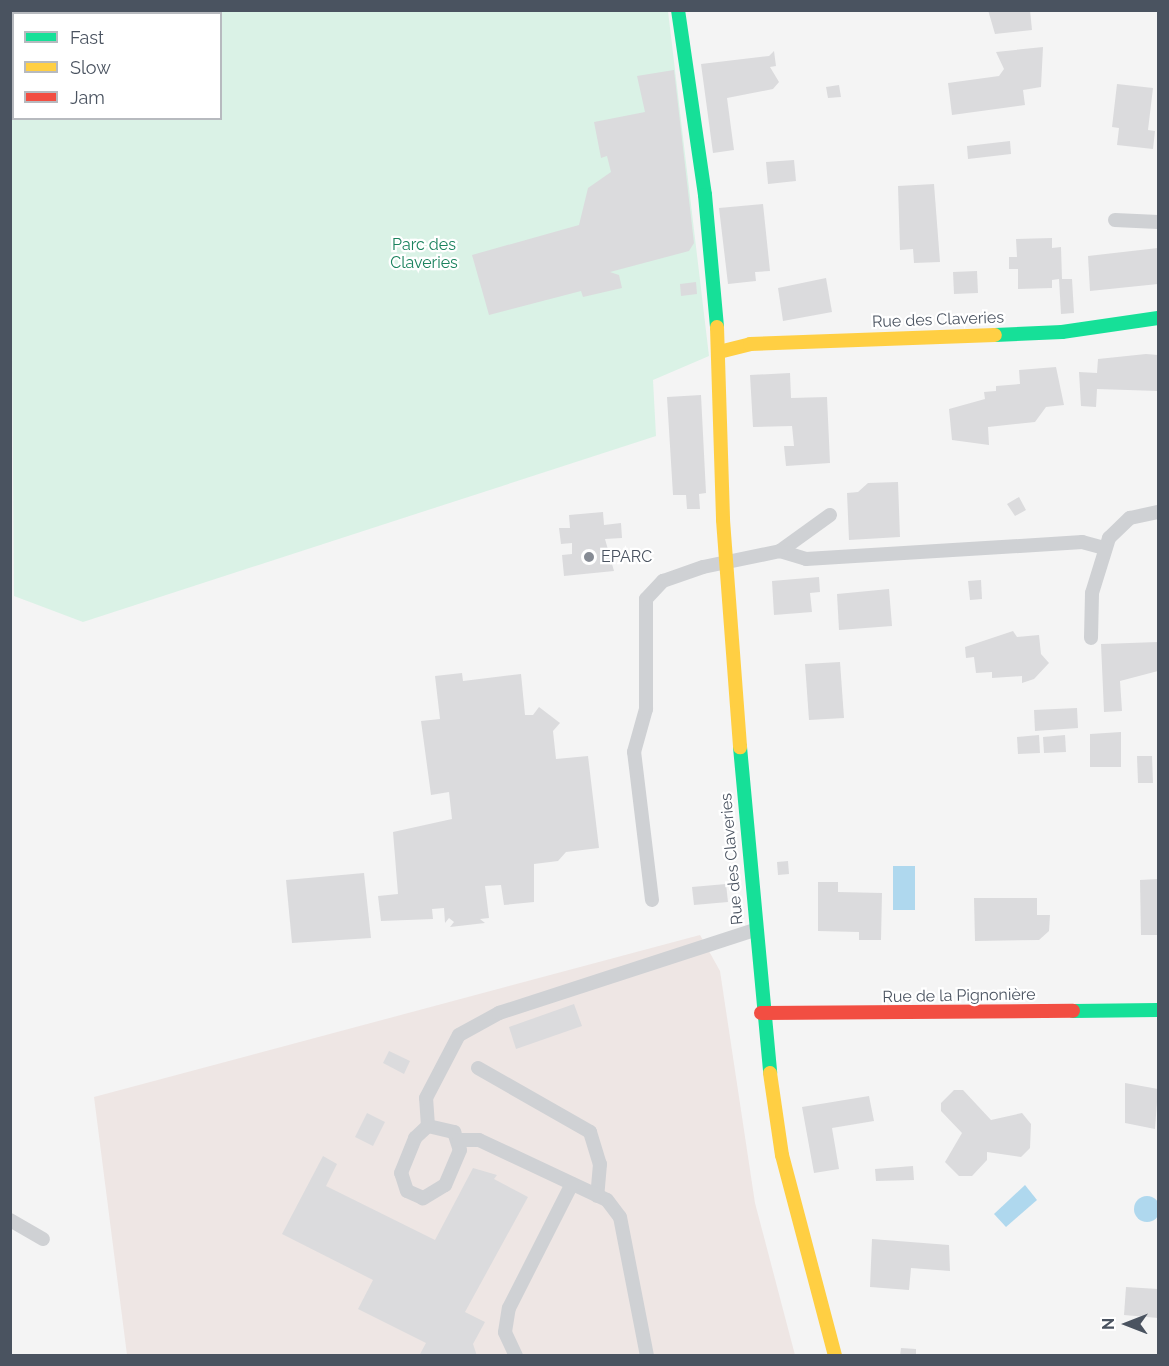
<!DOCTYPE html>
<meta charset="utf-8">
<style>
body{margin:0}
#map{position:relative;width:1169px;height:1366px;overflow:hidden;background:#f4f4f4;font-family:Raleway,sans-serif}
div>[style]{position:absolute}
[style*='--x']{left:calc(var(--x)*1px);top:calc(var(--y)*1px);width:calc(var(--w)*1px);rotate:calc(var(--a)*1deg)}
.medical>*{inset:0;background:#eee6e4}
.green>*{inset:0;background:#daf2e6}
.water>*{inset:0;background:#afd8ee}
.round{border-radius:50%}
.building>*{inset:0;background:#dbdbdd}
.lane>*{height:14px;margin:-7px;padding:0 7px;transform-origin:7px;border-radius:7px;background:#cfd1d4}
.street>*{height:27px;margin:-13.5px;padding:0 13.5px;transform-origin:13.5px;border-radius:13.5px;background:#cfd1d4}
.fast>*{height:14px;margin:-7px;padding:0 7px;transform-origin:7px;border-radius:7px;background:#16e098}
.slow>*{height:14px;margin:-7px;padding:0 7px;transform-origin:7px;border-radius:7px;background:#ffcf43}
.jam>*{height:14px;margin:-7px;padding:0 7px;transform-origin:7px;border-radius:7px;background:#f24e42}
.dots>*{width:16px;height:16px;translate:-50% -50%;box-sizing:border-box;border:3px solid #fff;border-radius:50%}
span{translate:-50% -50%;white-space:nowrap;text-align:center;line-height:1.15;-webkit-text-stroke:4.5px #fff;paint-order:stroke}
.park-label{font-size:16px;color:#1a825d}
.street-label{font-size:16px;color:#4a5360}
.poi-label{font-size:16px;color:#4a5360}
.left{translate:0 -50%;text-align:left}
.frame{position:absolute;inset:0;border:12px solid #4a5360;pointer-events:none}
.legend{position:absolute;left:12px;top:12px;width:210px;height:108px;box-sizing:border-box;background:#fff;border:2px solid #b7babf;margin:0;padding:8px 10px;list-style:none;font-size:18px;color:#4a5360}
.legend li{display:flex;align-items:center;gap:12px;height:30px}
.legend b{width:30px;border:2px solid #b7babf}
.north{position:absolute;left:1097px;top:1294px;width:60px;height:60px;-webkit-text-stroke:4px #fff;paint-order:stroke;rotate:270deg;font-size:16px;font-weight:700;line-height:24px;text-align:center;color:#4a5360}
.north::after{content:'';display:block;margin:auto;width:21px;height:27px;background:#4a5360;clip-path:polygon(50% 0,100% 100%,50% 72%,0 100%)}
</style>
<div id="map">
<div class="medical">
<i style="clip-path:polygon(700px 935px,720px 971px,755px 1203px,795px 1355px,127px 1355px,94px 1097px)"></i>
</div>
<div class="green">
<i style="clip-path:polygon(47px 11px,668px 11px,709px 356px,653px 380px,656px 436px,83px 622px,14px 596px,10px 83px,13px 77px,14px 118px,220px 118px,220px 14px)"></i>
</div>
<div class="water">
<i style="clip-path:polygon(893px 866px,915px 866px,915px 910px,893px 910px)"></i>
<i style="clip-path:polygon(1025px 1185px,1037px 1200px,1006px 1227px,994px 1214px)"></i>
<i class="round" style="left:1134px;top:1196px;width:26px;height:26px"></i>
</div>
<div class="building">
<i style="clip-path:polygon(988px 10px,1030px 10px,1032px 30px,995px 34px)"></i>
<i style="clip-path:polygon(1043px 47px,1041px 87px,1023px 90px,1025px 105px,952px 115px,948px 83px,999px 76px,1004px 69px,996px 52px)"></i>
<i style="clip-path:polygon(774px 51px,776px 66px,770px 67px,779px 82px,773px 89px,727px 98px,734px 150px,713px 153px,701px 64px,769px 56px)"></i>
<i style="clip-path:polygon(674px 70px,694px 243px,689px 251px,610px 272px,619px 275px,622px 288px,583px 297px,581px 291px,489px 315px,472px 255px,579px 225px,588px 188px,611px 172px,607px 156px,601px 158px,594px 122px,645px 112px,637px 76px)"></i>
<i style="clip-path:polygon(1117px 84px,1153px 88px,1148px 130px,1155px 131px,1153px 149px,1117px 145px,1119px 128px,1112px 127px)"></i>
<i style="clip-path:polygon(839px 85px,841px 97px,828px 98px,826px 87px)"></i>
<i style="clip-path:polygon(1010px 141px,1011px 154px,968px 159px,967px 146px)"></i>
<i style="clip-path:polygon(794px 160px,796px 181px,768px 184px,766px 162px)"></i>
<i style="clip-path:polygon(934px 184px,940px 262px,914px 263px,913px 249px,900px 250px,898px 186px)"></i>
<i style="clip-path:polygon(763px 204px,770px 271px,755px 272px,756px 281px,728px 284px,719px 208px)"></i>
<i style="clip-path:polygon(1052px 238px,1052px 248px,1061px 247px,1062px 279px,1072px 279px,1074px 313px,1061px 314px,1059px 279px,1052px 280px,1052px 288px,1018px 289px,1018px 269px,1009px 269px,1009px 257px,1017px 257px,1016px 239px)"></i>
<i style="clip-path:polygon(1158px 248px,1158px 284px,1090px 291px,1088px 256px)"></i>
<i style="clip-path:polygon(977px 271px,978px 293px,954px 294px,953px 272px)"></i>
<i style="clip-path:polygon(826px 278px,832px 312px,783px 321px,778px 288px)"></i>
<i style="clip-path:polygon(696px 282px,697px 294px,681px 296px,680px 284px)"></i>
<i style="clip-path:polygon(1146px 354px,1158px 355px,1158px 391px,1097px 389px,1096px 407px,1081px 406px,1079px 372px,1097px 373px,1098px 359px)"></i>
<i style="clip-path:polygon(1056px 367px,1064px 405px,1046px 407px,1035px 422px,988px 427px,989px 445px,952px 440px,949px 409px,985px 399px,984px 392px,996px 391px,996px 386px,1020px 384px,1019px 370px)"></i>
<i style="clip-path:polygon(790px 373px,791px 398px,827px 397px,830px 463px,786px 466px,784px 446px,794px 446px,792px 426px,753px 427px,750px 375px)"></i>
<i style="clip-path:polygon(701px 395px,706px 493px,699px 494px,700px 509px,687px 509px,686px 495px,673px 495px,667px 397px)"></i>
<i style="clip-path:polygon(898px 482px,900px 537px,849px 540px,847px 493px,858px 492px,868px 483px)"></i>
<i style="clip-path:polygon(1019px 497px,1026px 510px,1015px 516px,1007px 504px)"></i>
<i style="clip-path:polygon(603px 512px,604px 525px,621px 523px,622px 538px,605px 539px,614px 571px,564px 576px,562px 555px,572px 554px,572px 543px,561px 544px,559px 528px,570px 528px,569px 515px)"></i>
<i style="clip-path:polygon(819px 577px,820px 592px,810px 593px,812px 612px,774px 615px,772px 581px)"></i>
<i style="clip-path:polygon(981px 580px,982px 599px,970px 600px,968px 581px)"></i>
<i style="clip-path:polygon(889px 589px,892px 626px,839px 630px,837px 594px)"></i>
<i style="clip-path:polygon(1013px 631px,1017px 637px,1039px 635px,1041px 654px,1049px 663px,1034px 679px,1022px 683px,1022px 676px,992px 678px,992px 672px,976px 673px,974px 657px,966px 658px,965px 647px)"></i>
<i style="clip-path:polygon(1158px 642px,1158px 671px,1120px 681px,1122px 711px,1104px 712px,1101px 644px)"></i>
<i style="clip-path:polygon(840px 662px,844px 718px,809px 720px,805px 664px)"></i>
<i style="clip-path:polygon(462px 673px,463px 681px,521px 674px,525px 715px,533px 715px,539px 707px,560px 723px,553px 731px,556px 759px,588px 756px,599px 848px,566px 852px,558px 861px,534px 864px,534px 902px,504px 905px,501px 885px,485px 886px,489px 918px,480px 919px,485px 923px,450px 927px,454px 922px,449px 918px,445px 923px,444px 908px,432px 909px,433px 919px,381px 921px,378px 896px,398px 894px,393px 832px,452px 819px,449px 792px,431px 795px,421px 721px,440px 719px,435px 676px)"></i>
<i style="clip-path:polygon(1077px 708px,1078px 728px,1035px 731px,1034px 710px)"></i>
<i style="clip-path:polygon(1121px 732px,1121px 767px,1090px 767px,1090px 734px)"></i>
<i style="clip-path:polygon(1039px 735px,1040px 753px,1018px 754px,1017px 737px)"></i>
<i style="clip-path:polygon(1065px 735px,1066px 752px,1044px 753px,1043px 737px)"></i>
<i style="clip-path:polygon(1137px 756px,1152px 756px,1153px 783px,1138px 783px)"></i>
<i style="clip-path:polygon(788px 861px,789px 874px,778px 875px,777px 862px)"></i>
<i style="clip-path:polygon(364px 873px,371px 938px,292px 943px,286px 880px)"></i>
<i style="clip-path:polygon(1158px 879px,1158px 935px,1141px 935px,1140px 880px)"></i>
<i style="clip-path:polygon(818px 882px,838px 882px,838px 892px,882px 893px,881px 940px,859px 940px,859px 932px,818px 931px)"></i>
<i style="clip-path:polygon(726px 884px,728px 902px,694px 905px,692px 887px)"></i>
<i style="clip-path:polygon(974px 898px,1037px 898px,1037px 915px,1050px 915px,1049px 931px,1039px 940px,975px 941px)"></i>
<i style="clip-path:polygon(574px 1004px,582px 1026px,516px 1049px,509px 1027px)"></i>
<i style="clip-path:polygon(389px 1051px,410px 1061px,404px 1074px,383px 1063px)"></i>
<i style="clip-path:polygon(1125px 1083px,1158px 1089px,1155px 1129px,1125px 1123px)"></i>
<i style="clip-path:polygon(954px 1090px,963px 1090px,991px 1120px,1022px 1113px,1031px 1124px,1030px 1148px,1021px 1157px,987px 1152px,987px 1160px,972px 1176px,959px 1176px,945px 1162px,962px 1133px,941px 1111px,941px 1103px)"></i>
<i style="clip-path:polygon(869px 1096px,874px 1121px,832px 1128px,839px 1169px,814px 1173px,802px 1107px)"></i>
<i style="clip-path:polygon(367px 1113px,385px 1122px,373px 1146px,355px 1137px)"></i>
<i style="clip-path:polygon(323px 1156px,337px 1164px,326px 1186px,435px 1240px,473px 1168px,497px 1175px,494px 1179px,528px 1197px,465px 1312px,485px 1322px,473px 1344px,477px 1356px,419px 1356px,426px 1343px,358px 1309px,373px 1280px,282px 1234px)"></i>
<i style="clip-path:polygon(913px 1166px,914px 1180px,876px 1181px,875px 1169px)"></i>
<i style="clip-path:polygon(872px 1239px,949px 1245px,950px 1271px,911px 1268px,909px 1290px,870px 1287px)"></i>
<i style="clip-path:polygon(1126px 1287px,1158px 1289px,1158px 1318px,1124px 1315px)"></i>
<i style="clip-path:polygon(901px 1348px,916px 1349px,916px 1356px,900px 1356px)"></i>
</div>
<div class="lane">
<i style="--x:1115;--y:220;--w:43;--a:2.7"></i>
<i style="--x:830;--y:515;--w:62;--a:144.2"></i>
<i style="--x:780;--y:551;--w:27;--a:17"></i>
<i style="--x:806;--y:559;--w:277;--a:-3.5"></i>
<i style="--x:1082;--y:542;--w:23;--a:15"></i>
<i style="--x:1091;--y:638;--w:45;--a:-88.7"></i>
<i style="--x:1092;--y:593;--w:58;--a:-72.8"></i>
<i style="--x:1109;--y:538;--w:29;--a:-44"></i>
<i style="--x:1130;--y:518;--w:29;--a:-12"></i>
<i style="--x:652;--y:900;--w:149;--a:-96.9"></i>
<i style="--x:634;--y:752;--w:45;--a:-74.4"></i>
<i style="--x:646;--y:709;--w:110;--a:-90"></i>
<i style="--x:646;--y:599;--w:25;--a:-47"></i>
<i style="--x:663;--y:581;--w:42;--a:-19.3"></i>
<i style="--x:703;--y:567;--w:79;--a:-11.7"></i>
<i style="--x:478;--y:1068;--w:129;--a:29.7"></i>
<i style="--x:590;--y:1132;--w:34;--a:73"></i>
<i style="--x:600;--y:1164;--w:32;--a:95"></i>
<i style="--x:428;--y:1126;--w:28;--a:-94"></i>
<i style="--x:426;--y:1098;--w:71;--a:-62.4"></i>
<i style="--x:459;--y:1035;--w:46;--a:-28.8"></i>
<i style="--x:499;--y:1013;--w:269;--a:-18"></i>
<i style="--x:428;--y:1126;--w:27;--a:13"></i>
<i style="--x:454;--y:1132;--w:19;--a:72"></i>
<i style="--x:460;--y:1150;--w:38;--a:113"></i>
<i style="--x:445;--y:1185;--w:26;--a:149"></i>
<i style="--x:423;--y:1198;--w:17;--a:-156"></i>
<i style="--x:407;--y:1191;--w:19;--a:-108"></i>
<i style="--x:401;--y:1173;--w:38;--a:-68"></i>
<i style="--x:415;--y:1138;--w:18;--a:-43"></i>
<i style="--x:459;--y:1140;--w:20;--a:0"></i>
<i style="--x:479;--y:1140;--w:141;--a:25.1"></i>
<i style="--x:607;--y:1200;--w:21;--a:53"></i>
<i style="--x:620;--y:1217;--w:142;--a:79"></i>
<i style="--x:10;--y:1220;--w:38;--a:30"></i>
<i style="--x:516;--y:1356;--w:26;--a:-115"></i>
<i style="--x:505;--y:1332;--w:24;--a:-81"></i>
<i style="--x:509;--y:1308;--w:139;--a:-63.1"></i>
</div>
<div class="street">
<i style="--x:29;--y:14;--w:4;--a:-63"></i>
<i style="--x:10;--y:55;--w:8;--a:-60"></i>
</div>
<div class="fast">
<i style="--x:678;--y:10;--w:187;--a:81.7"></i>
<i style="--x:705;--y:195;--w:133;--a:84.8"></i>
<i style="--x:995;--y:335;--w:67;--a:-2.6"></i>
<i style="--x:1062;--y:332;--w:97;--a:-8.3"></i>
<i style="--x:740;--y:747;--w:327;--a:84.7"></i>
<i style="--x:1073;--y:1011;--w:85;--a:-0.7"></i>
</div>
<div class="slow">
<i style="--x:717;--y:327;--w:193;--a:88.2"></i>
<i style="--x:723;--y:520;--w:228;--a:85.7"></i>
<i style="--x:719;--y:352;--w:32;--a:-14"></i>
<i style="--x:750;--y:344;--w:245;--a:-2.1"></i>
<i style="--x:770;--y:1073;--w:83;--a:81.7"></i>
<i style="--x:782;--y:1155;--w:208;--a:75.2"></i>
</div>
<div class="jam">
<i style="--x:761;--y:1013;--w:312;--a:-0.4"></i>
</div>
<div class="dots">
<i style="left:589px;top:557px;background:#868b94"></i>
</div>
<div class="park-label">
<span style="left:424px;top:254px">Parc des<br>Claveries</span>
</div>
<div class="street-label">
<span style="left:938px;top:320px;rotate:-2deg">Rue des Claveries</span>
<span style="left:732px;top:859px;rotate:-95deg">Rue des Claveries</span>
<span style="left:959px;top:996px;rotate:-1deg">Rue de la Pignonière</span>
</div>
<div class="poi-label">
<span class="left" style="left:601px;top:557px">EPARC</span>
</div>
<div class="frame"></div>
<ul class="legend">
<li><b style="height:8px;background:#16e098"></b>Fast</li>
<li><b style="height:8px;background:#ffcf43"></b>Slow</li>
<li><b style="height:8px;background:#f24e42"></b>Jam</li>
</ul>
<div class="north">N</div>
</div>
